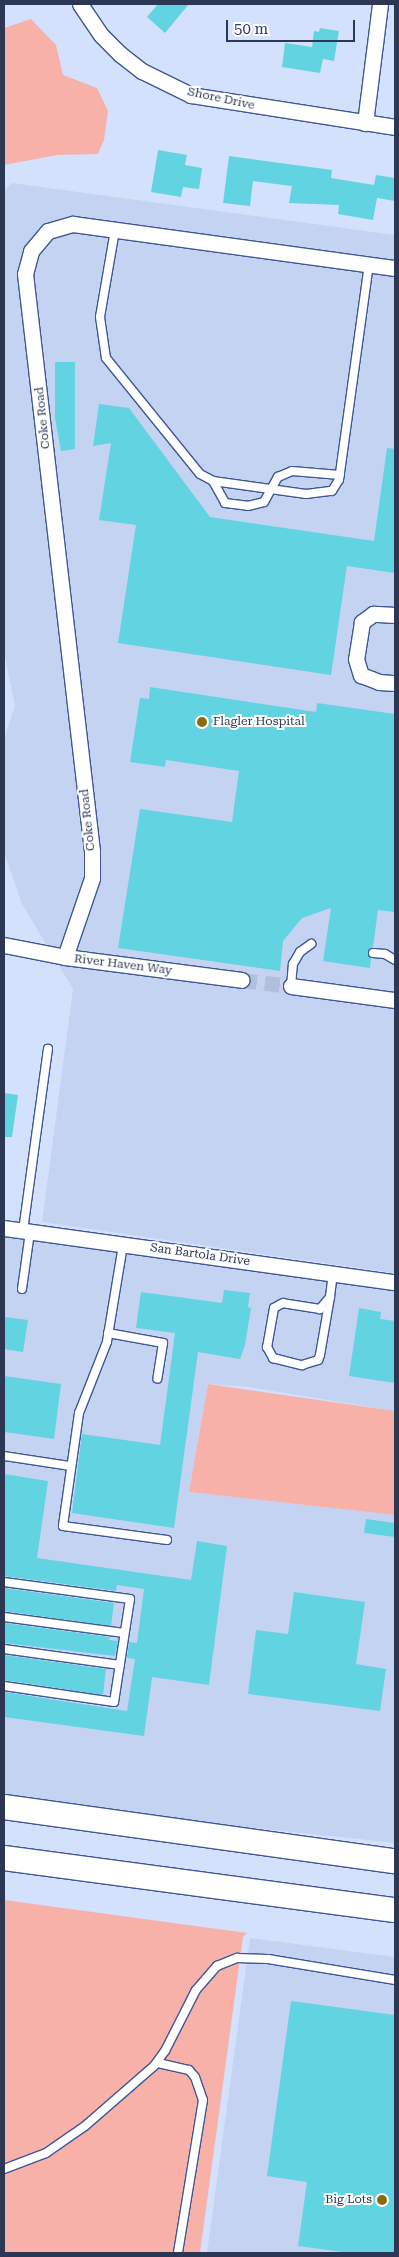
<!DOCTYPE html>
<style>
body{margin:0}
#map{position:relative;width:399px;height:2257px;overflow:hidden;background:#d4e1fd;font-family:"Roboto Serif",serif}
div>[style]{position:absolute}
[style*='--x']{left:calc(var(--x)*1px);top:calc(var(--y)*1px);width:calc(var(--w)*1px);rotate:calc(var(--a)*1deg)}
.built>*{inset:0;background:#c5d3f2}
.green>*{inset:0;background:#f7b1a9}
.building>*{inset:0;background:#62d3e0}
.street-tunnel>*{height:15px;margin-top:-7.5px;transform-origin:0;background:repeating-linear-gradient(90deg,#b2bfdb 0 15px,transparent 0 23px)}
.roads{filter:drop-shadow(1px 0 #3e5794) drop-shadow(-1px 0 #3e5794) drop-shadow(0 1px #3e5794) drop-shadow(0 -1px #3e5794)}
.lane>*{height:8px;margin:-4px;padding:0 4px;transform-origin:4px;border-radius:4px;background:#fff}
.street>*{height:15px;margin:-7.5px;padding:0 7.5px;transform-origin:7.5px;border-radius:7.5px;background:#fff}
.primary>*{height:24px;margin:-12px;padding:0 12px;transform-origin:12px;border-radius:12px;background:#fff}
.dots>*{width:14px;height:14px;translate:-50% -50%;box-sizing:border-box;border:2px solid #fff;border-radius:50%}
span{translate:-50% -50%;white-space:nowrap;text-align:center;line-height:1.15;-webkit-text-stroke:4px #fff;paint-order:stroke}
.street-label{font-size:12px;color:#2b3753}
.poi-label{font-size:12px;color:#2b3753}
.left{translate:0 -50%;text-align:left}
.right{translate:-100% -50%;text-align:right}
.frame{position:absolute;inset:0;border:5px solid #2b3753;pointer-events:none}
.scale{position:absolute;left:226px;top:20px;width:129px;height:22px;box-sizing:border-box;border:2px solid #2b3753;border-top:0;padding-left:6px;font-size:15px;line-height:18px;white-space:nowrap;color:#2b3753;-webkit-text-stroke:4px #fff;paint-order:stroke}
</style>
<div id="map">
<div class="built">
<i style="clip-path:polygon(12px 183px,395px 235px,395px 1273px,42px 1222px,73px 989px,22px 904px,4px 852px,4px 739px,15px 706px,4px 652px,4px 190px)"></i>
<i style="clip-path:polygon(4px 1232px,395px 1283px,395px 1411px,248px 1387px,208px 1384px,189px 1492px,395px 1515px,395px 1843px,144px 1816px,4px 1797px)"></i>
<i style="clip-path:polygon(250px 1938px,395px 1957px,395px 2253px,207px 2253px)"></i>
</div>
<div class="green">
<i style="clip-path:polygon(31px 19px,56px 45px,63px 75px,97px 88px,108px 111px,104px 140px,98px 154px,57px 155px,4px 165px,4px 28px)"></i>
<i style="clip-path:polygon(208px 1384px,395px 1411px,395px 1515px,189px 1492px)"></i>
<i style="clip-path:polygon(4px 1900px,247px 1933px,243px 1937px,200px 2253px,4px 2253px)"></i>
</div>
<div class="building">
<i style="clip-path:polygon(158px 4px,189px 4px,165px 33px,147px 17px)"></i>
<i style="clip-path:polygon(320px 28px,339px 31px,334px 61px,323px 59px,320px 73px,282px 67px,285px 43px,312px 47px,314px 31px,319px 32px)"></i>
<i style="clip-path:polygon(158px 150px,187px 155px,185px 165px,202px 168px,199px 189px,183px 187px,181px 197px,151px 192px)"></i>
<i style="clip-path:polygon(229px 156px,332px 170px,331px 178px,374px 185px,376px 175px,395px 178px,395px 201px,377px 198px,373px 220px,338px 214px,339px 205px,289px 203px,292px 186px,253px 181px,250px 206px,223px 203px)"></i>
<i style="clip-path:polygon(55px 362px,75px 362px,75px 449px,61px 451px,55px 418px)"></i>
<i style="clip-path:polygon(99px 404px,129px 408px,210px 517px,374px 541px,387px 448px,395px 449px,395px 573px,347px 566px,331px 675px,118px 643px,136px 525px,99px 520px,111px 443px,93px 446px)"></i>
<i style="clip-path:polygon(150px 687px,316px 712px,317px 703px,395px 714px,395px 912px,378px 910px,373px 947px,368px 952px,371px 958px,370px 968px,323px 961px,331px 908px,302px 918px,283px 941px,280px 971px,118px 948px,140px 809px,232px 822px,239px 771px,166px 760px,165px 767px,130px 762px,140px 698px,149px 699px)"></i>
<i style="clip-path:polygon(4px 1093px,18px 1095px,12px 1137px,4px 1137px)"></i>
<i style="clip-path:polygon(224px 1290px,250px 1293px,248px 1307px,251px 1308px,245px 1345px,240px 1359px,198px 1352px,174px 1528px,72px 1513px,82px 1434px,160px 1445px,175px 1333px,136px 1328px,141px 1292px,222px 1303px)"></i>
<i style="clip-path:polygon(359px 1308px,381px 1312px,380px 1319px,395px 1321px,395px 1383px,349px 1376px)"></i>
<i style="clip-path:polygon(4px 1317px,28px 1320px,23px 1352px,4px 1349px)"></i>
<i style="clip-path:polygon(4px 1376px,61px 1384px,54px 1439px,4px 1432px)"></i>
<i style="clip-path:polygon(4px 1474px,48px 1481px,37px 1558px,191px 1580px,197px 1541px,227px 1546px,209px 1685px,152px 1677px,144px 1736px,4px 1717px,4px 1692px,127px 1711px,135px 1659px,127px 1658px,129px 1642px,137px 1643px,144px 1589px,117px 1585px,116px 1591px,4px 1576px)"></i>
<i style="clip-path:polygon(366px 1519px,395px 1523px,395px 1537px,364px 1533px)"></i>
<i style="clip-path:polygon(4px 1588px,114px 1603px,111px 1626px,4px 1611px)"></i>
<i style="clip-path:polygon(294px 1592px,365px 1602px,356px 1664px,386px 1669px,380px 1711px,248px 1694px,256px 1630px,288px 1634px)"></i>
<i style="clip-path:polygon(4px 1623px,110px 1637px,109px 1640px,118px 1641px,115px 1656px,4px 1643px)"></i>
<i style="clip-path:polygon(4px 1655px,106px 1669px,103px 1695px,4px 1680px)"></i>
<i style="clip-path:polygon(291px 2001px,395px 2015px,395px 2253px,350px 2253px,298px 2246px,307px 2182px,267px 2176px)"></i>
</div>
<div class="street-tunnel">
<i style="--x:242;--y:980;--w:49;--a:7"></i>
</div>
<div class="roads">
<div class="lane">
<i style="--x:115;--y:230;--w:88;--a:99.8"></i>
<i style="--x:100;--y:317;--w:41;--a:81.7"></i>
<i style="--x:106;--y:358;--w:149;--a:51"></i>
<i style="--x:200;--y:474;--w:15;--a:28"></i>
<i style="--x:213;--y:481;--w:94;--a:8"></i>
<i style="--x:306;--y:494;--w:26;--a:-7"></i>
<i style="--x:332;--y:491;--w:13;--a:-58"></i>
<i style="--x:339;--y:480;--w:218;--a:-82.1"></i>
<i style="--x:213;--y:481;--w:25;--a:61"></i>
<i style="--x:225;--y:503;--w:23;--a:7"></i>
<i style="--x:248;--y:506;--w:16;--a:-14"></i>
<i style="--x:264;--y:502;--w:29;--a:-61"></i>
<i style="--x:278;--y:477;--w:15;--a:-23"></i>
<i style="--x:292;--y:471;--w:48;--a:4.8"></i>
<i style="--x:373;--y:953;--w:12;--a:5"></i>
<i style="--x:385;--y:954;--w:12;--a:31"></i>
<i style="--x:291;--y:986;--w:22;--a:-85"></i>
<i style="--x:293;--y:964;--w:14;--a:-60"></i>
<i style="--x:300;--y:952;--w:14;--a:-36"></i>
<i style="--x:23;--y:1231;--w:184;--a:-82.2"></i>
<i style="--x:123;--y:1245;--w:98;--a:99.4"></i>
<i style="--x:107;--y:1342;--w:76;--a:111.5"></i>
<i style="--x:79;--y:1413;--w:114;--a:98.1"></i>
<i style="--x:63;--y:1526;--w:105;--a:7.7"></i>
<i style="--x:22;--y:1289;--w:58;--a:-82"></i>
<i style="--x:330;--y:1297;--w:16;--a:130"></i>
<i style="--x:320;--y:1309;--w:37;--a:-171"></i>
<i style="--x:283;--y:1303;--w:10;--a:151"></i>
<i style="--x:274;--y:1308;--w:40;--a:100"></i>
<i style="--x:267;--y:1347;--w:13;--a:61"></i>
<i style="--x:273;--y:1358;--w:30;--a:14"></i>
<i style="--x:302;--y:1365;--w:17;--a:-17"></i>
<i style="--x:318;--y:1360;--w:5;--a:-68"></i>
<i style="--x:320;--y:1355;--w:59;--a:-80.2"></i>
<i style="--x:330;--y:1297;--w:24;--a:-83"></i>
<i style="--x:108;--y:1333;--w:56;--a:10.3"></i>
<i style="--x:163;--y:1343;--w:36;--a:99"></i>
<i style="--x:4;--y:1456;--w:67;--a:8.6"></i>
<i style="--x:4;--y:1582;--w:127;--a:7.7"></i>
<i style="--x:130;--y:1599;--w:104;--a:98.8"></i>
<i style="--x:114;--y:1702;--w:111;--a:-171.7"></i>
<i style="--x:4;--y:1617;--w:121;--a:7.6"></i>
<i style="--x:4;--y:1649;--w:117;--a:7.9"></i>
<i style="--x:158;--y:2063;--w:32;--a:13"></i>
<i style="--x:189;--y:2070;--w:9;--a:49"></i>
<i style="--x:195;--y:2077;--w:24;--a:71"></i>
<i style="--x:203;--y:2100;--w:155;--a:99.3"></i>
<i style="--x:4;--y:2169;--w:45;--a:-20.9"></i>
<i style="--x:46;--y:2153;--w:47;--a:-34.7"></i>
<i style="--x:85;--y:2126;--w:91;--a:-41"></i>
<i style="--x:154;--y:2066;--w:19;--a:-54"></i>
<i style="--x:165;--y:2051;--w:68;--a:-63.1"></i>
<i style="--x:196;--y:1990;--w:32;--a:-49"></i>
<i style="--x:217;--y:1966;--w:22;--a:-22"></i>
<i style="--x:237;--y:1958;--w:31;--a:2"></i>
<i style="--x:268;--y:1959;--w:129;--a:9.4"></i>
</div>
<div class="street">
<i style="--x:80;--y:4;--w:37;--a:56"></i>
<i style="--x:101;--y:35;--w:27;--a:45"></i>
<i style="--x:120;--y:54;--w:28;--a:38"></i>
<i style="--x:142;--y:71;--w:55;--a:26.1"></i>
<i style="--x:191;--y:95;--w:206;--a:8.9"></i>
<i style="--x:365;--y:123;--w:120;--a:-82.8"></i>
<i style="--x:395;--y:615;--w:22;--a:-177"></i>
<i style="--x:373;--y:614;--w:14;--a:144"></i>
<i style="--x:362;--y:622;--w:37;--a:99"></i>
<i style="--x:356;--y:659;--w:17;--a:73"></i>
<i style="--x:361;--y:675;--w:19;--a:21"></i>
<i style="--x:379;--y:682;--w:16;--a:4"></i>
<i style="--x:4;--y:945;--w:62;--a:11.1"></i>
<i style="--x:65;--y:957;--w:178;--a:7.4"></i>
<i style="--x:65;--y:957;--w:83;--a:-71.1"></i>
<i style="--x:92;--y:878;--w:27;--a:-90"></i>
<i style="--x:92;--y:851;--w:581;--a:-96.62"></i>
<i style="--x:25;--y:274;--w:24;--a:-75"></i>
<i style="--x:31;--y:251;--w:26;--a:-50"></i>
<i style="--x:48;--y:231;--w:26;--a:-16"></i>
<i style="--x:73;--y:224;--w:325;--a:7.8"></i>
<i style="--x:291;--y:986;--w:105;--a:7.7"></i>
<i style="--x:4;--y:1228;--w:395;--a:7.9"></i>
</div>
<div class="primary">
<i style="--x:4;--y:1807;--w:395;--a:7.9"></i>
<i style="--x:4;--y:1858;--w:394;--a:7.6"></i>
</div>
</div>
<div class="dots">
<i style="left:202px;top:722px;background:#8b6a0a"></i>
<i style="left:382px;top:2200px;background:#8b6a0a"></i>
</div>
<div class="street-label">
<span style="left:221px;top:99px;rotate:12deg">Shore Drive</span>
<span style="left:43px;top:418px;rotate:-96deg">Coke Road</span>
<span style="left:88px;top:820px;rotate:-96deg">Coke Road</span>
<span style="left:123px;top:965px;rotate:7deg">River Haven Way</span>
<span style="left:200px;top:1255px;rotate:8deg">San Bartola Drive</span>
</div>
<div class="poi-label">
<span class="left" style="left:213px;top:722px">Flagler Hospital</span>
<span class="right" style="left:372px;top:2200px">Big Lots</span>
</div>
<div class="frame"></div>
<div class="scale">50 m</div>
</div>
